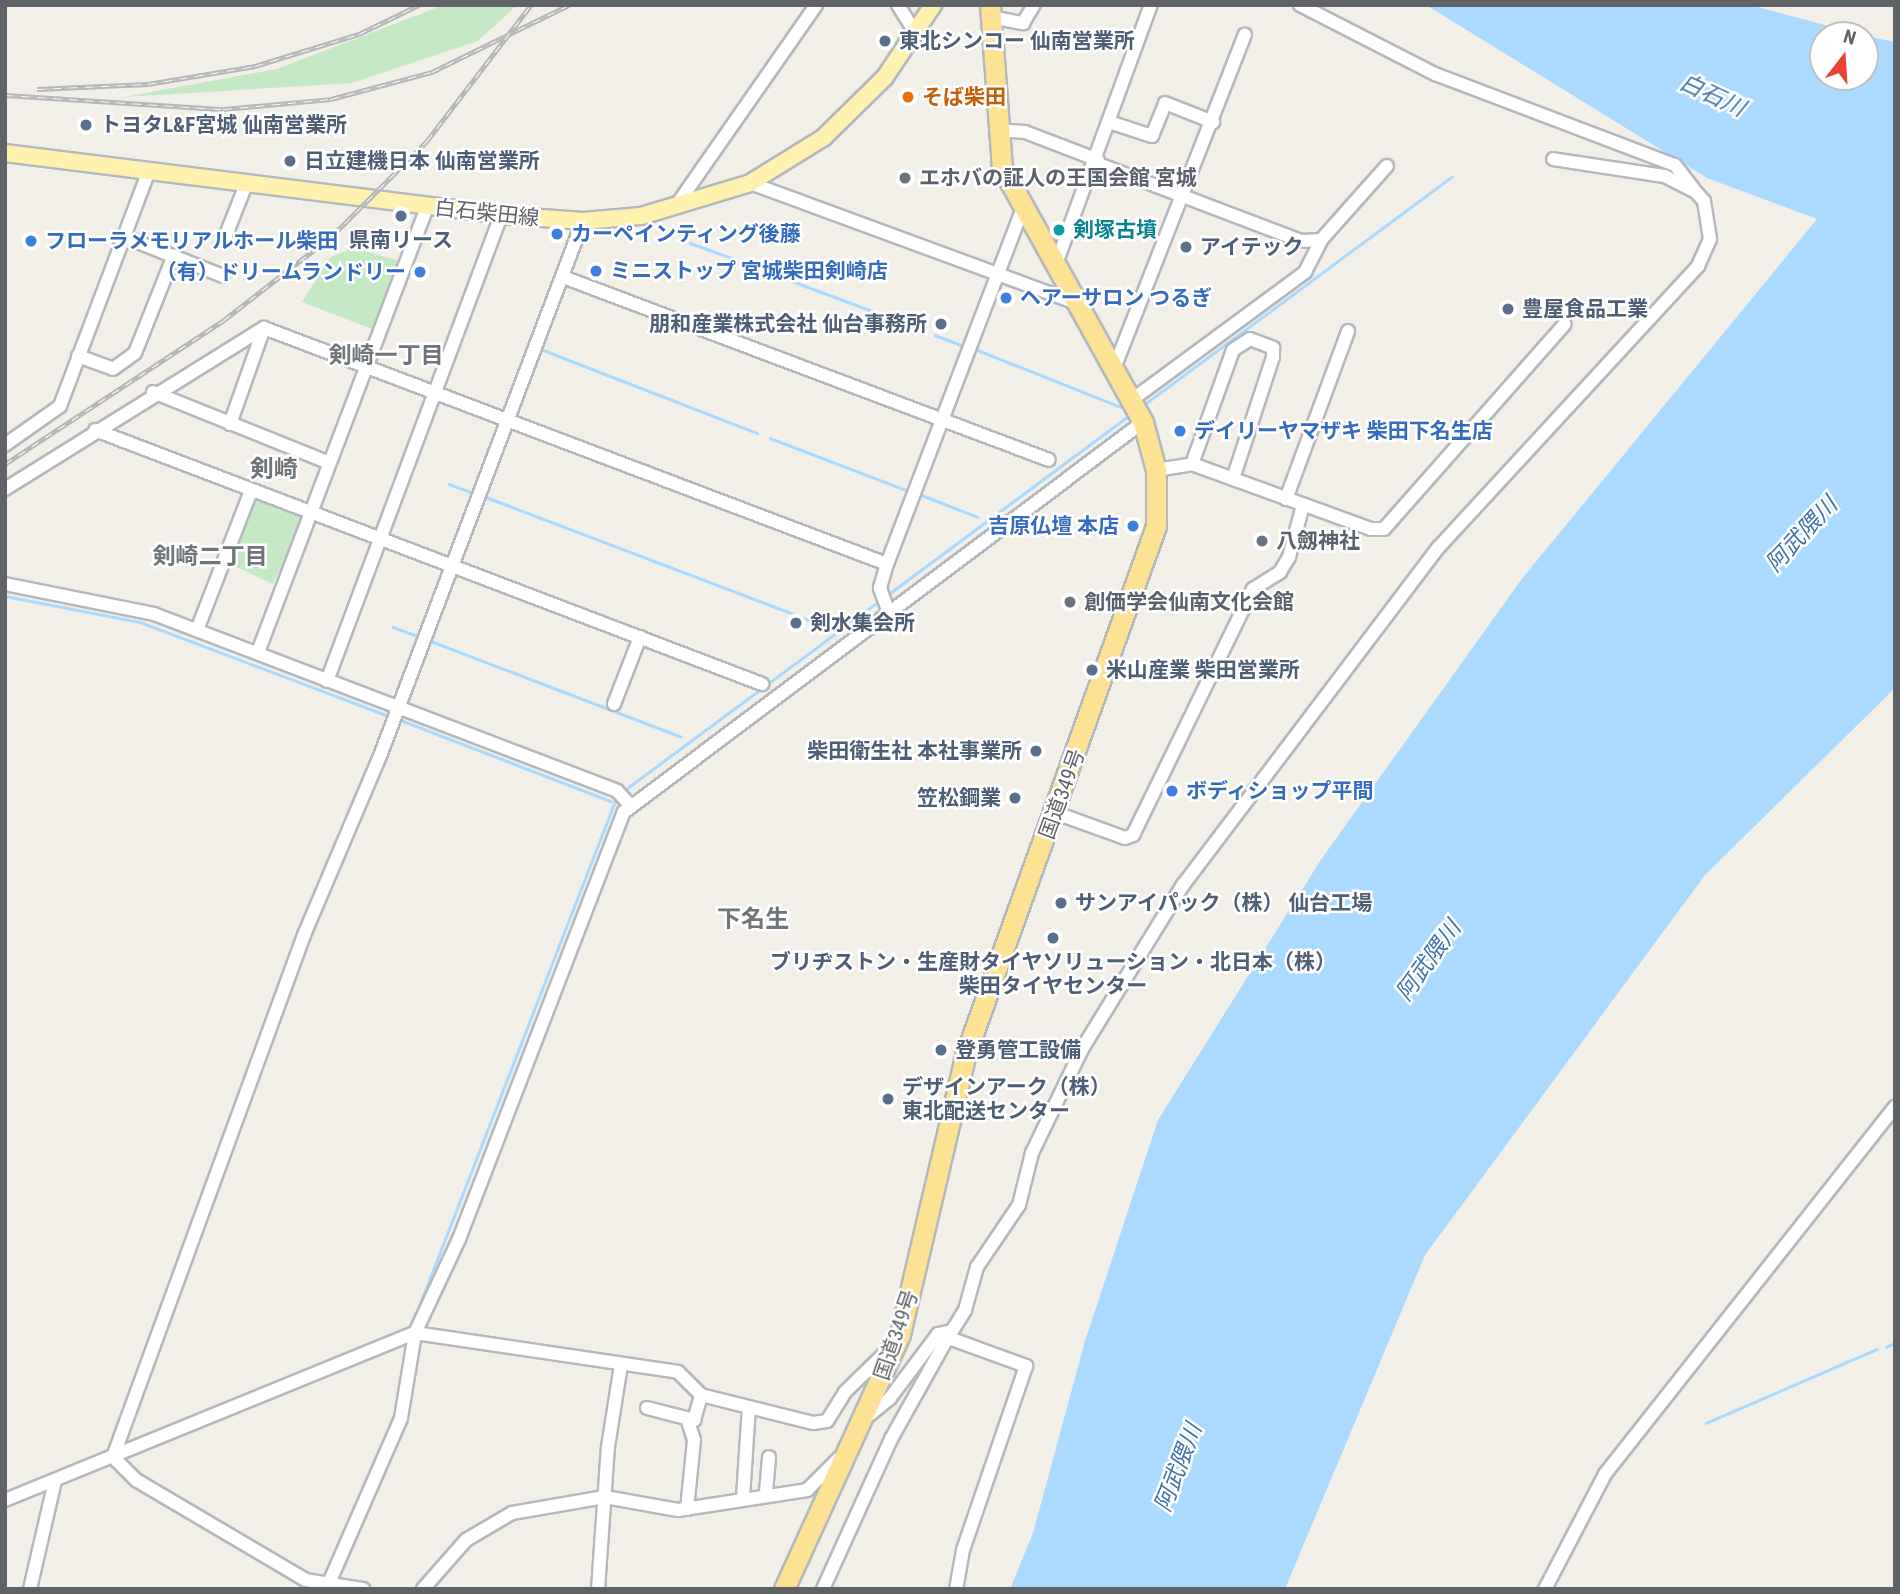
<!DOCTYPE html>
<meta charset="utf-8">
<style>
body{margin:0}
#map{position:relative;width:1900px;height:1594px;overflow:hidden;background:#f1efe8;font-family:"Roboto Condensed","Noto Sans JP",sans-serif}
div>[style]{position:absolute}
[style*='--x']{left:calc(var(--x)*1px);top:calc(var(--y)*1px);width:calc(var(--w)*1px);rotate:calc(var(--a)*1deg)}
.green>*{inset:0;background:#c5e8c5}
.water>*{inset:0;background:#aadaff}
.stream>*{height:2.5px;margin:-1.25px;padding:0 1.25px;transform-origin:1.25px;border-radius:1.25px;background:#aadaff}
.roads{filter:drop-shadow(2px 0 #b5b8bc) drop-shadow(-2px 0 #b5b8bc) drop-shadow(0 2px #b5b8bc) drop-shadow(0 -2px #b5b8bc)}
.minor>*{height:12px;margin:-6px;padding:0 6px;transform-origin:6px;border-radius:6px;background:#fff}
.major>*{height:16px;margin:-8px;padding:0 8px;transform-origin:8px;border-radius:8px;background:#fff2af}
.highway>*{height:19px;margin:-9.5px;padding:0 9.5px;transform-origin:9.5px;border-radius:9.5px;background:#fde293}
.rail>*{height:5px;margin-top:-2.5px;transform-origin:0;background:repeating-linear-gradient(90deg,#fff 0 8px,#b6b7b8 0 16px);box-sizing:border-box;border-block:2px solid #b6b7b8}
.dots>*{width:19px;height:19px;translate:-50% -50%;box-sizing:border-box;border:4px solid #fff;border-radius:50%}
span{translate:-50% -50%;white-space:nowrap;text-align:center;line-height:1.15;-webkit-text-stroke:5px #fff;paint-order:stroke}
.service-label{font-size:21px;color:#4e5e75;font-weight:700}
.left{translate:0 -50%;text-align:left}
.right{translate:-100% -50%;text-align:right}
.food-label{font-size:21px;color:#c56008;font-weight:700}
.worship-label{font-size:21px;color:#5b616d;font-weight:700}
.street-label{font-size:21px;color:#5f6368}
.culture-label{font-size:21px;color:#0d838f;font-weight:700}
.shop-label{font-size:21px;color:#366cbe;font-weight:700}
.water-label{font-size:23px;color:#4174aa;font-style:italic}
.neighbourhood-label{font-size:23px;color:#70757a;font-weight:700}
.quarter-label{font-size:24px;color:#70757a;font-weight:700}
.frame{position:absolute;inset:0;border:7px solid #5f6368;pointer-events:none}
.north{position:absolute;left:1809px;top:21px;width:70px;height:70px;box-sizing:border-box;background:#fff;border:2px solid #bfc1c3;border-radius:50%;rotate:17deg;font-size:19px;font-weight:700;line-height:28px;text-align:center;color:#5f6368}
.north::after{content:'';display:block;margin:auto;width:24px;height:32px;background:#ea4335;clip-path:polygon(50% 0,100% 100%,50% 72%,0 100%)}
</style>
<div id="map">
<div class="green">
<i style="clip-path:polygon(444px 5px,517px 5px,478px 41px,352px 83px,124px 97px,277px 69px)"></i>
<i style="clip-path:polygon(353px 248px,401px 261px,372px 329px,302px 302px,331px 257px)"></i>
<i style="clip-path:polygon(257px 496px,298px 510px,303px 519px,273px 584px,228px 563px,250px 499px)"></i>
</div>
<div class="water">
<i style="clip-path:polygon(1426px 5px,1750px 5px,1862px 35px,1823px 35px,1823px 77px,1865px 77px,1865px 36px,1895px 42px,1895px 688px,1705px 875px,1425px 1255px,1285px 1589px,1010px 1589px,1033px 1533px,1085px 1341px,1158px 1120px,1320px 861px,1521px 580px,1817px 219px,1707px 178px)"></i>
</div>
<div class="stream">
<i style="--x:690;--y:243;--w:45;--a:19.7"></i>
<i style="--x:781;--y:277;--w:121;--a:20.4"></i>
<i style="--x:935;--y:335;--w:31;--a:21"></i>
<i style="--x:538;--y:348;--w:235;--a:21.2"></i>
<i style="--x:975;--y:349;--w:157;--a:21.7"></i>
<i style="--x:1142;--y:406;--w:385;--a:-36.5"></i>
<i style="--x:770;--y:438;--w:149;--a:20.9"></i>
<i style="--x:449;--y:484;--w:27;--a:20"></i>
<i style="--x:919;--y:494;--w:63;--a:21.3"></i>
<i style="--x:483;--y:496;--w:381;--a:20.8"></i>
<i style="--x:5;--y:596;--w:137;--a:10.9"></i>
<i style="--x:140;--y:622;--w:269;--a:20.7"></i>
<i style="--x:886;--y:596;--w:305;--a:-36.6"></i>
<i style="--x:393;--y:627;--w:27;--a:20"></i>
<i style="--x:428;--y:640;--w:270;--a:20.9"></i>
<i style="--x:398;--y:719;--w:228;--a:21.1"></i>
<i style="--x:622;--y:792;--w:322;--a:-36.6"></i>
<i style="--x:416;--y:1314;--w:556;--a:-68.79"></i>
<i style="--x:1886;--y:1347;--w:10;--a:-24"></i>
<i style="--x:1706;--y:1423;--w:186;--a:-23.4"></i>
</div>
<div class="roads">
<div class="minor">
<i style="--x:898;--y:5;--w:34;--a:58"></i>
<i style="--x:1300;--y:5;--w:152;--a:27.1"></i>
<i style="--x:1435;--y:74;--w:257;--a:20.8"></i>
<i style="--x:1675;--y:165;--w:29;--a:52"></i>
<i style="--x:991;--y:17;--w:33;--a:11"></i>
<i style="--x:1023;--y:23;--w:21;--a:-59"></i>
<i style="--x:1112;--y:123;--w:42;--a:18"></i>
<i style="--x:1152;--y:136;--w:35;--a:-68"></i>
<i style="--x:1165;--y:103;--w:52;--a:21.6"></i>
<i style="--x:996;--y:130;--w:29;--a:4"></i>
<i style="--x:1025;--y:132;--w:78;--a:21"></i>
<i style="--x:1096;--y:163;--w:219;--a:20.8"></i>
<i style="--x:1301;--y:241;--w:20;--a:-3"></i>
<i style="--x:750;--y:183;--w:353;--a:20.2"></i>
<i style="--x:676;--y:206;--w:245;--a:-55.1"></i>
<i style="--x:125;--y:237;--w:105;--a:21.7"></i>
<i style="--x:224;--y:240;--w:62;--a:-68.4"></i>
<i style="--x:1056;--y:264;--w:276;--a:-69.9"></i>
<i style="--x:563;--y:277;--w:519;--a:20.63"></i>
<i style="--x:78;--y:356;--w:37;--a:20"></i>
<i style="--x:113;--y:369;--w:27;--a:-36"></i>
<i style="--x:135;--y:353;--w:105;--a:-68.3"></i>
<i style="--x:1115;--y:366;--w:356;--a:-68.6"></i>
<i style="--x:153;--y:392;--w:188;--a:21.9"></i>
<i style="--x:1133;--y:399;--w:214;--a:-36.4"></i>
<i style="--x:1305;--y:272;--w:36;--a:-63"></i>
<i style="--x:1321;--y:240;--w:99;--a:-48.3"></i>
<i style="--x:230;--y:424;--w:102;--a:-70.5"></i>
<i style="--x:95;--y:430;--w:714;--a:20.85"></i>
<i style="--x:5;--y:445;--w:67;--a:-35.3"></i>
<i style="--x:60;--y:406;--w:251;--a:-69.3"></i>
<i style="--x:1192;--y:464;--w:121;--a:-70.2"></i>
<i style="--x:1233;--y:350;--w:20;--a:-33"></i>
<i style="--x:1250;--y:339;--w:25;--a:21"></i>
<i style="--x:1273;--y:348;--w:9;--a:90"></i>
<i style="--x:1273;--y:357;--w:128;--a:108.2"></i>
<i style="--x:1156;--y:470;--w:36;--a:-9"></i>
<i style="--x:1192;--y:464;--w:190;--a:20"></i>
<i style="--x:1371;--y:529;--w:13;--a:0"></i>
<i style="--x:1384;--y:529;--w:273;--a:-48.6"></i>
<i style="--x:5;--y:489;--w:305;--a:-31.9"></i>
<i style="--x:264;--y:328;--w:666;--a:20.75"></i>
<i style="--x:1286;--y:499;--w:179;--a:-69.7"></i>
<i style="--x:5;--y:584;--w:152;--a:11.4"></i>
<i style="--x:154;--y:614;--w:496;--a:20.9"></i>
<i style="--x:617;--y:791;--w:19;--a:47"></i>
<i style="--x:889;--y:613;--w:27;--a:-110"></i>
<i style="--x:880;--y:588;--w:25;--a:-74"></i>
<i style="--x:887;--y:564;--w:382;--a:-69.1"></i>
<i style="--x:197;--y:630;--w:149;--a:-68.8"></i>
<i style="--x:258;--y:652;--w:476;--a:-69.2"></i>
<i style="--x:327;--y:681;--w:497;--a:-69.5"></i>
<i style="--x:614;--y:704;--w:72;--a:-68.8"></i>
<i style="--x:1056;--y:813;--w:73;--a:19.9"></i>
<i style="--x:1125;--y:838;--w:9;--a:-21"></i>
<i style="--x:1133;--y:835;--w:274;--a:-64"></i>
<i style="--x:1253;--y:589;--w:32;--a:-32"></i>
<i style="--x:1280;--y:572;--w:17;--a:-59"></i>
<i style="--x:1289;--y:557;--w:54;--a:-74.9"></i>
<i style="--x:938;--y:1334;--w:14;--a:-12"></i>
<i style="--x:952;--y:1331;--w:25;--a:-58"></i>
<i style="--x:965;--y:1310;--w:45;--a:-74.4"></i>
<i style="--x:977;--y:1267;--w:75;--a:-55.9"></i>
<i style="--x:1019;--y:1205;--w:54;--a:-76"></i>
<i style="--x:1032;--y:1153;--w:115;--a:-64.3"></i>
<i style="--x:1082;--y:1049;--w:193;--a:-58.4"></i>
<i style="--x:1183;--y:885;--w:423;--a:-52.9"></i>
<i style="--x:1438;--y:548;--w:384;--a:-47.3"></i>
<i style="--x:1698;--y:266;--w:30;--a:-66"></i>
<i style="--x:1710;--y:239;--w:38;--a:-99"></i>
<i style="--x:1704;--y:201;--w:12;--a:-132"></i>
<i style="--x:1696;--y:192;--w:36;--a:-153"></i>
<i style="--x:1664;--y:176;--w:112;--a:-171.3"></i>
<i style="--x:647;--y:1408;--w:49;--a:14.3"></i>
<i style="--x:694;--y:1420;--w:26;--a:-74"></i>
<i style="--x:863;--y:1420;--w:35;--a:-39"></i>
<i style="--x:890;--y:1398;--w:80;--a:-53.1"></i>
<i style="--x:938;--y:1334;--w:94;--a:20"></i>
<i style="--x:1026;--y:1366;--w:194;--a:108.9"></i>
<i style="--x:963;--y:1550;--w:40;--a:100"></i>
<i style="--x:113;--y:1457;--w:556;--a:-69.9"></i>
<i style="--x:304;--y:935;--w:194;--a:-67"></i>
<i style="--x:380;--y:756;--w:572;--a:-69.22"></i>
<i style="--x:113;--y:1457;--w:33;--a:45"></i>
<i style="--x:136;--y:1480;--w:197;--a:30.5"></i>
<i style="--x:306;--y:1580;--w:58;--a:9"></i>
<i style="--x:766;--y:1492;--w:35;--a:-85"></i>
<i style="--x:743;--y:1497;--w:90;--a:-86.2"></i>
<i style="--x:5;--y:1500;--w:443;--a:-22.2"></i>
<i style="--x:415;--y:1333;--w:266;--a:8.4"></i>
<i style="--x:678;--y:1372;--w:33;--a:45"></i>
<i style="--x:701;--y:1395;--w:115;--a:14"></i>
<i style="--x:813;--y:1423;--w:14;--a:-8"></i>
<i style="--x:827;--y:1421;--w:34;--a:-58"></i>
<i style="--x:845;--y:1392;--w:62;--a:-44.3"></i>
<i style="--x:687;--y:1509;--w:69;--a:-84.2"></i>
<i style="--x:694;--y:1440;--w:20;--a:-108"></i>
<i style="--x:329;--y:1583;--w:180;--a:-66.4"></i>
<i style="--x:401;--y:1418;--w:86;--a:-80.6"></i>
<i style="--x:415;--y:1333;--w:104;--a:-64.9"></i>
<i style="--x:459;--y:1239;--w:458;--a:-68.9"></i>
<i style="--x:624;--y:812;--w:649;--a:-36.92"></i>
<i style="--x:30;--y:1589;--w:111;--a:-77"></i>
<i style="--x:423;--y:1589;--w:65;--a:-48.7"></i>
<i style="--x:466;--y:1540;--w:53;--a:-30.4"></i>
<i style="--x:512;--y:1513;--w:94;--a:-9.8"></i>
<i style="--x:605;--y:1497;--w:74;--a:10.1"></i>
<i style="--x:678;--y:1510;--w:131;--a:-8.8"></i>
<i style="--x:807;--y:1490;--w:45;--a:-45"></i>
<i style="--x:598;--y:1589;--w:142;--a:-86"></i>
<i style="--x:608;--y:1447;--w:83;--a:-81"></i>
<i style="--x:823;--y:1589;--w:165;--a:-65.6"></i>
<i style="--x:891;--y:1439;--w:117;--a:-60.8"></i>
<i style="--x:1545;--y:1589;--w:130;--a:-62.4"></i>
<i style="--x:1605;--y:1474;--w:468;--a:-51.7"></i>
</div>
<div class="major">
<i style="--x:5;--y:153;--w:500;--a:7.1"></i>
<i style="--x:501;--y:215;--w:82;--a:4.2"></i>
<i style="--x:583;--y:221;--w:58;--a:-4.9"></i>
<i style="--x:641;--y:216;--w:114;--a:-16.8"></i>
<i style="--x:750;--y:183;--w:86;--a:-31.7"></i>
<i style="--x:823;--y:138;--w:87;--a:-44.5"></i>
<i style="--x:885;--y:77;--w:87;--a:-56.3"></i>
</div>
<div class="highway">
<i style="--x:784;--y:1589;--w:280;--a:-65.5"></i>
<i style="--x:900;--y:1334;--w:285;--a:-76.8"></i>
<i style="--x:965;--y:1056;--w:563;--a:-70.18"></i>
<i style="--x:1156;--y:526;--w:56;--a:-90"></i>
<i style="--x:1156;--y:470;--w:50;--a:-105.2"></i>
<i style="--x:1143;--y:422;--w:291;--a:-119"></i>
<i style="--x:1002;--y:168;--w:163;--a:-94.2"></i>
</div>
</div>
<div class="rail">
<i style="--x:37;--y:89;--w:111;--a:-2.6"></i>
<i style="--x:148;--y:84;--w:109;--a:-9.5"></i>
<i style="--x:255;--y:66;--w:109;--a:-17.1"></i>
<i style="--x:359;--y:34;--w:67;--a:-25.8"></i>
<i style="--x:5;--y:95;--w:219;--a:3.7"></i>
<i style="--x:224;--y:109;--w:107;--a:-5.3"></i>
<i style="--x:331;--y:99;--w:105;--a:-15"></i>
<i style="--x:432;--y:72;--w:153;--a:-26.1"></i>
<i style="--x:5;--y:464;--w:262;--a:-33.3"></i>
<i style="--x:224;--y:320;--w:138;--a:-37.9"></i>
<i style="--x:333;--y:235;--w:133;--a:-45"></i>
<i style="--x:427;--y:141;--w:171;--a:-52.6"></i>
</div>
<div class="dots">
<i style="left:885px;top:41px;background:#5c6f8a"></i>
<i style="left:908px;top:97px;background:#e8710a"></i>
<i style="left:86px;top:125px;background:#5c6f8a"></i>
<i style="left:290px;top:161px;background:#5c6f8a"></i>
<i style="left:905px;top:178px;background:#6b7280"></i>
<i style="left:401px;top:216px;background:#5c6f8a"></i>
<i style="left:1059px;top:230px;background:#0f9aa8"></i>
<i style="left:557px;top:234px;background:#3f7fe0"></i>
<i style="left:31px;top:241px;background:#3f7fe0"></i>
<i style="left:1186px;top:247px;background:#5c6f8a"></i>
<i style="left:596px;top:271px;background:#3f7fe0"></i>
<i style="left:420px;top:272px;background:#3f7fe0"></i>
<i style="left:1006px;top:298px;background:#3f7fe0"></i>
<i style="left:1508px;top:309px;background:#5c6f8a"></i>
<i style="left:941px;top:324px;background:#5c6f8a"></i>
<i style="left:1180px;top:431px;background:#3f7fe0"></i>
<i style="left:1133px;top:526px;background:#3f7fe0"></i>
<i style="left:1262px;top:541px;background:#6b7280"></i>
<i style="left:1070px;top:602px;background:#6b7280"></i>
<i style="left:796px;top:623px;background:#5c6f8a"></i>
<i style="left:1092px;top:670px;background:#5c6f8a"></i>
<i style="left:1036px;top:751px;background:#5c6f8a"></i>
<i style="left:1172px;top:791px;background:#3f7fe0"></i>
<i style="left:1015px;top:798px;background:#5c6f8a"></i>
<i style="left:1061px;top:903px;background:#5c6f8a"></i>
<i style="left:1053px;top:938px;background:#5c6f8a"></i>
<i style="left:941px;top:1050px;background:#5c6f8a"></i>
<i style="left:888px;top:1099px;background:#5c6f8a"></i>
</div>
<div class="service-label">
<span class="left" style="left:899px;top:41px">東北シンコー 仙南営業所</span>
<span class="left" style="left:100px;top:125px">トヨタL&amp;F宮城 仙南営業所</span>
<span class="left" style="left:304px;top:161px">日立建機日本 仙南営業所</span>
<span style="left:401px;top:240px">県南リース</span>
<span class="left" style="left:1200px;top:247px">アイテック</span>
<span class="left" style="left:1522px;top:309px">豊屋食品工業</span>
<span class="right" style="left:927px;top:324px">朋和産業株式会社 仙台事務所</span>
<span class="left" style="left:810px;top:623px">剣水集会所</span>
<span class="left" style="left:1106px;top:670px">米山産業 柴田営業所</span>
<span class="right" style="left:1022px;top:751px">柴田衛生社 本社事業所</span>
<span class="right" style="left:1001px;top:798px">笠松鋼業</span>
<span class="left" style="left:1075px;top:903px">サンアイパック（株） 仙台工場</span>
<span style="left:1053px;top:974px">ブリヂストン・生産財タイヤソリューション・北日本（株）<br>柴田タイヤセンター</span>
<span class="left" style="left:955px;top:1050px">登勇管工設備</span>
<span class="left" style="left:902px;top:1099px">デザインアーク（株）<br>東北配送センター</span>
</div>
<div class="food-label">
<span class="left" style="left:922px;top:97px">そば柴田</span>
</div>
<div class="worship-label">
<span class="left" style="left:919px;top:178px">エホバの証人の王国会館 宮城</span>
<span class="left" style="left:1276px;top:541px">八劔神社</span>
<span class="left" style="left:1084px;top:602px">創価学会仙南文化会館</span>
</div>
<div class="street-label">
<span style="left:487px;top:213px;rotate:6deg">白石柴田線</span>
<span style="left:1062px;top:794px;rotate:-70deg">国道349号</span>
<span style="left:896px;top:1335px;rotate:-71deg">国道349号</span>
</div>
<div class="culture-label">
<span class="left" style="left:1073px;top:230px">剣塚古墳</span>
</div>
<div class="shop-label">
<span class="left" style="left:571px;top:234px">カーペインティング後藤</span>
<span class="left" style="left:45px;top:241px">フローラメモリアルホール柴田</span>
<span class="left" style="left:610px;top:271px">ミニストップ 宮城柴田剣崎店</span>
<span class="right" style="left:406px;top:272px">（有）ドリームランドリー</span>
<span class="left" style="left:1020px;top:298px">ヘアーサロン つるぎ</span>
<span class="left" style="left:1194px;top:431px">デイリーヤマザキ 柴田下名生店</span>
<span class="right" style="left:1119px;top:526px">吉原仏壇 本店</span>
<span class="left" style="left:1186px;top:791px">ボディショップ平間</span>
</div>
<div class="water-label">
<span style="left:1712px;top:96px;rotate:25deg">白石川</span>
<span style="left:1802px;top:535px;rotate:-47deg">阿武隈川</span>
<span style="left:1429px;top:961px;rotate:-54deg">阿武隈川</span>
<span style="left:1179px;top:1468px;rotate:-69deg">阿武隈川</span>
</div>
<div class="neighbourhood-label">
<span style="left:386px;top:356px">剣崎一丁目</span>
<span style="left:210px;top:557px">剣崎二丁目</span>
</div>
<div class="quarter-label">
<span style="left:274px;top:470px">剣崎</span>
<span style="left:753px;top:920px">下名生</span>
</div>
<div class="frame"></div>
<div class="north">N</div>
</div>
